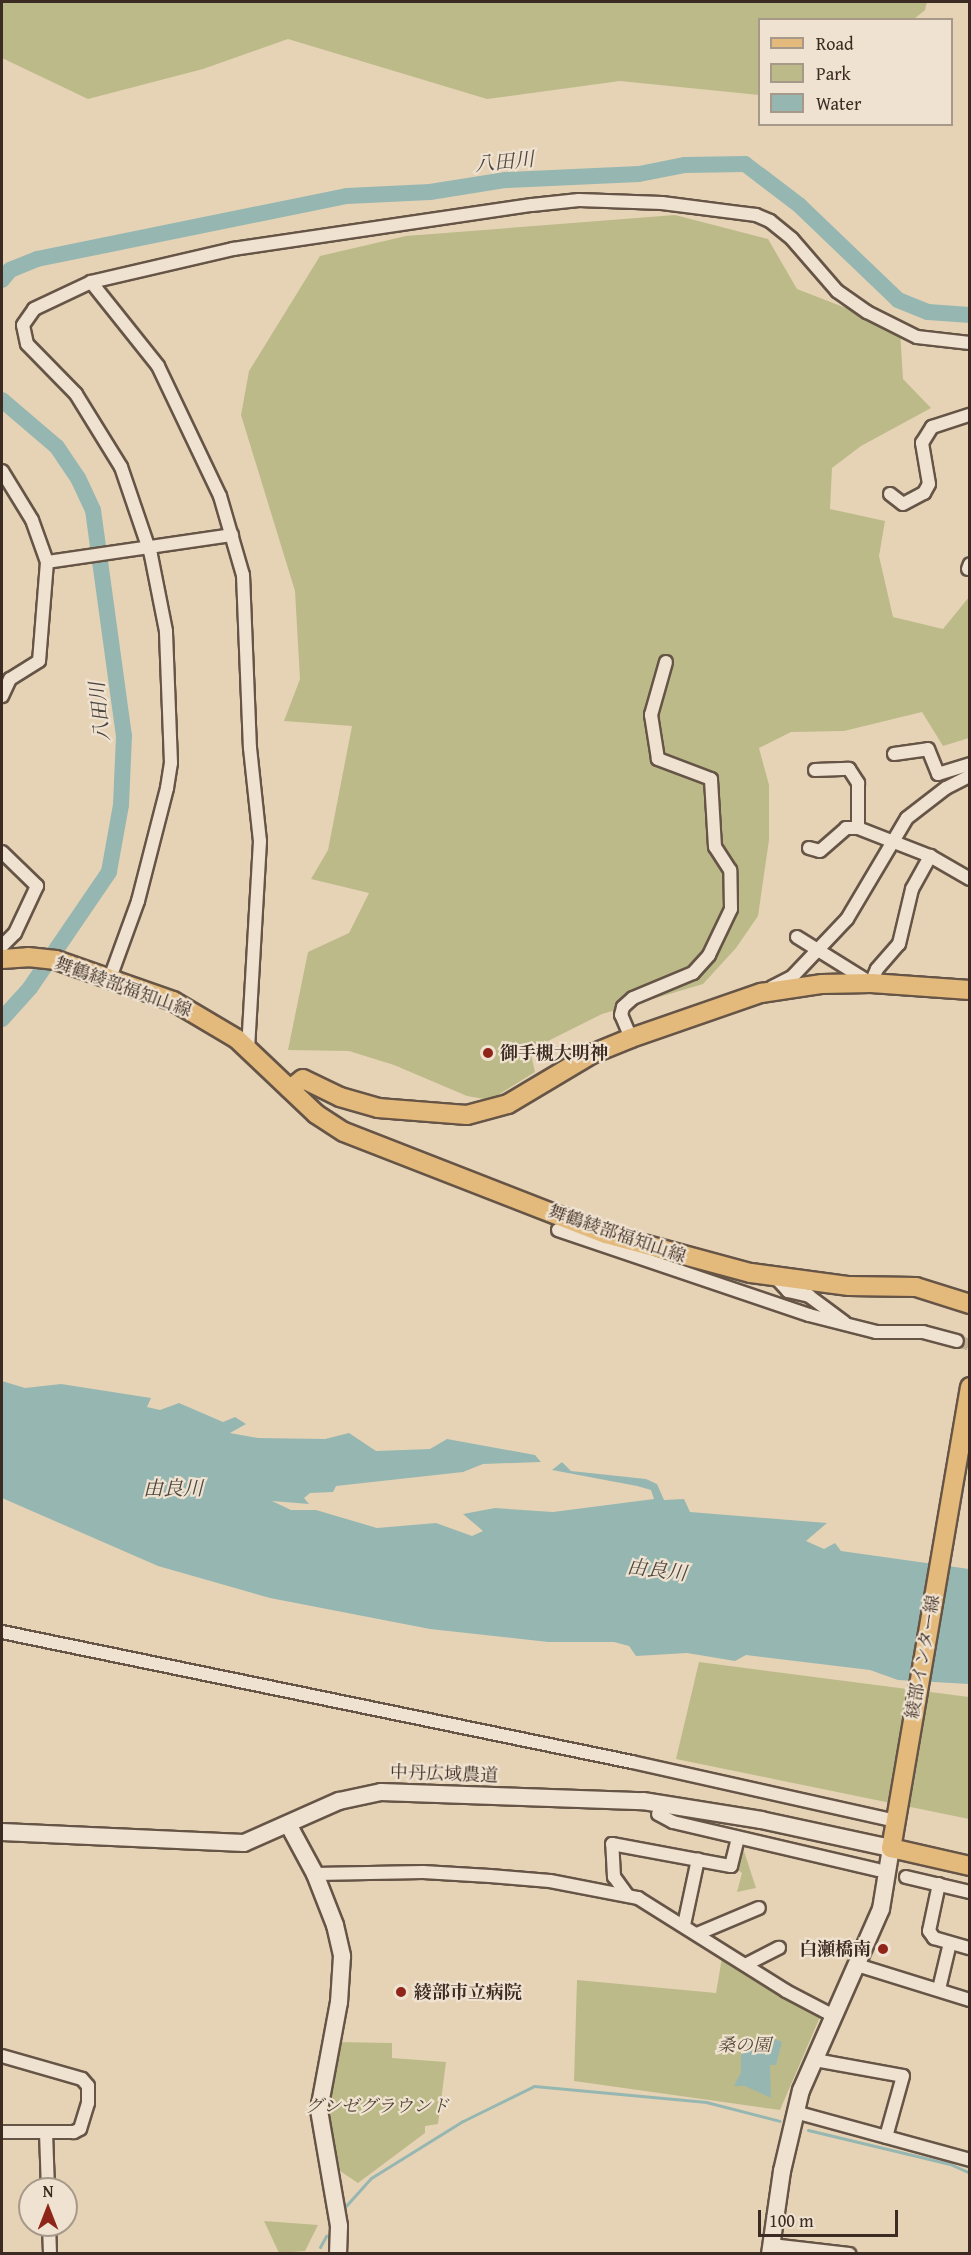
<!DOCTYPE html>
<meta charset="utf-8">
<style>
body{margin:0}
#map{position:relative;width:971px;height:2255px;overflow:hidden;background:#e6d3b6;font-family:"Gentium Book Plus","Noto Serif JP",serif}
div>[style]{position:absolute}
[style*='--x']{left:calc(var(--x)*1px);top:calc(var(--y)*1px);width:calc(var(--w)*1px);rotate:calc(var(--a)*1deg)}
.green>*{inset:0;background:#bcba89}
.water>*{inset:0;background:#96b7b1}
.stream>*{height:3px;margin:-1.5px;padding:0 1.5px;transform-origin:1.5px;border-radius:1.5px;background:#96b7b1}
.river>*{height:16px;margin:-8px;padding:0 8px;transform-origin:8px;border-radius:8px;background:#96b7b1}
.street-tunnel>*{height:12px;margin-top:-6px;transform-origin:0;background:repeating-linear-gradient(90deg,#c4b198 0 12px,transparent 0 18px)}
.roads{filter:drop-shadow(2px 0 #665547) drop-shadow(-2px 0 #665547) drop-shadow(0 2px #665547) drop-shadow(0 -2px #665547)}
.street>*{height:12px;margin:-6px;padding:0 6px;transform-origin:6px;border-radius:6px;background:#efe2d0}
.secondary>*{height:16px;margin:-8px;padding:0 8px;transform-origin:8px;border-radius:8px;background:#efe2d0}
.primary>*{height:18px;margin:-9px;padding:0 9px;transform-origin:9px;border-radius:9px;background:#e3ba7b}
.dots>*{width:16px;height:16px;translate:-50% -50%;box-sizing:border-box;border:3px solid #efe2d0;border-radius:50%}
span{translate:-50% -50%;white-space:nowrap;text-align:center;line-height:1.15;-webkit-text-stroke:4.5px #efe2d0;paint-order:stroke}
.street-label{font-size:18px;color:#3c2b22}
.poi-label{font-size:18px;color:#3c2b22;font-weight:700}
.left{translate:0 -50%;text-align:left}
.right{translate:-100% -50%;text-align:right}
.park-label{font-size:18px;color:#564837;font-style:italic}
.water-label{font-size:20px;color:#4e473f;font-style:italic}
.frame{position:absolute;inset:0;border:3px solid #3c2b22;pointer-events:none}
.legend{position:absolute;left:758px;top:18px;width:195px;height:108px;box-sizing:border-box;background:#efe2d0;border:2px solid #a7998a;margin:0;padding:8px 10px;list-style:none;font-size:18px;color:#3c2b22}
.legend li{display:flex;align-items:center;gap:12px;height:30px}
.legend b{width:30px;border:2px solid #a7998a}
.north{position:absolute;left:18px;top:2177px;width:60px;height:60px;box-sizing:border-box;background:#efe2d0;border:2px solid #a7998a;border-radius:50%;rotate:0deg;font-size:16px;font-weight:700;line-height:24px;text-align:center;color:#3c2b22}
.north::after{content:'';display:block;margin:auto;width:21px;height:27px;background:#8f2418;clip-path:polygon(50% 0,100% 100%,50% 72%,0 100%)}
.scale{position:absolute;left:758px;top:2210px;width:140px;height:27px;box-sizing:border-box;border:3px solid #3c2b22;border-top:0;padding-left:8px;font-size:18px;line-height:21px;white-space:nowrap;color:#3c2b22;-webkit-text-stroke:4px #efe2d0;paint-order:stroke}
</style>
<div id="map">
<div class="green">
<i style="clip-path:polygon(2px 2px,927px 2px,925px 10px,914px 19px,760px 20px,759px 95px,620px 81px,487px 99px,288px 39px,203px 69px,88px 99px,2px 58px)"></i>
<i style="clip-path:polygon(675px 215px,768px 239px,797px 289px,900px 329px,903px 379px,931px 408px,861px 446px,832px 468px,830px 509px,885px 521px,879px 556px,893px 617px,943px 629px,969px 597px,969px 738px,943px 746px,922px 712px,844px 731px,791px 732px,759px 748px,769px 785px,769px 840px,758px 916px,736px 948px,703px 984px,602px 1014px,530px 1050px,535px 1072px,490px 1100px,467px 1096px,394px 1065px,349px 1051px,288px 1050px,308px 952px,349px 933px,369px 893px,311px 879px,328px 850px,352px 726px,284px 721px,300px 679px,295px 591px,241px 415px,249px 371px,320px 256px,406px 236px)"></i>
<i style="clip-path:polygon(699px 1662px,969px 1697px,969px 1819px,676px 1759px)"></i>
<i style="clip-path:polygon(743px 1848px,756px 1888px,737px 1892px,742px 1873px,738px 1870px)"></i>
<i style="clip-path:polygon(723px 1952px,820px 2017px,780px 2110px,574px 2081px,577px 1980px,716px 1993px)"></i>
<i style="clip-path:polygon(336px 2042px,392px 2043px,392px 2058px,446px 2062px,438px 2124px,425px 2126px,425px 2133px,358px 2183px,337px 2169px,326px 2125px,326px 2095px)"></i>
<i style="clip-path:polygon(264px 2221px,318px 2225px,305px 2251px,279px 2253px)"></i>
</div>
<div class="water">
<i style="clip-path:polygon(2px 1381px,25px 1388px,61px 1384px,151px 1398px,147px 1407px,160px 1410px,179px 1403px,223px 1422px,235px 1417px,246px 1424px,230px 1433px,258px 1438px,325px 1439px,349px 1433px,376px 1451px,430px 1449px,447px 1439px,535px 1455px,541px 1462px,483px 1464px,463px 1472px,336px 1486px,333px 1492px,310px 1493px,304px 1498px,309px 1504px,272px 1501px,291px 1510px,316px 1510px,377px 1528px,436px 1523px,472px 1536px,483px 1531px,463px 1514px,495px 1508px,553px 1512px,654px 1499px,651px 1490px,637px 1486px,552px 1470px,562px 1462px,571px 1471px,646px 1479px,657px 1484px,664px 1500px,684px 1499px,690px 1512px,827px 1523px,806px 1541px,824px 1549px,835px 1543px,841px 1551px,969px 1569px,969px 1684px,898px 1680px,870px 1670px,746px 1655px,735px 1661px,687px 1653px,636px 1656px,629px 1646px,614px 1642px,548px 1642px,430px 1629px,270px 1598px,158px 1566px,2px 1498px)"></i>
<i style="clip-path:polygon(767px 2036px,782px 2042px,776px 2065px,770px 2065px,771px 2098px,745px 2086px,734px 2086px,741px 2072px,741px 2053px,748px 2043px)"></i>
</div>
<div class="stream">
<i style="--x:808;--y:2130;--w:146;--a:13.5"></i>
<i style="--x:950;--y:2164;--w:22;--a:24"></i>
<i style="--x:344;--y:2208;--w:40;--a:-48"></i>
<i style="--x:371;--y:2178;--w:108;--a:-31.8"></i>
<i style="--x:463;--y:2121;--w:79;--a:-26.2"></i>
<i style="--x:534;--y:2086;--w:173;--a:5.3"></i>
<i style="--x:706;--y:2102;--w:76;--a:14.4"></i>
<i style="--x:320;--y:2247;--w:13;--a:-61"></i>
</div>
<div class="river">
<i style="--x:2;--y:280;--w:13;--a:-51"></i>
<i style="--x:10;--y:270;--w:29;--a:-22"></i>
<i style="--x:37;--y:259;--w:316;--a:-11.5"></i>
<i style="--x:347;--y:196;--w:83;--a:-2.8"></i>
<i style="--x:430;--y:192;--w:77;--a:-9"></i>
<i style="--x:506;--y:180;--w:133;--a:-2.6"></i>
<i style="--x:639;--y:174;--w:47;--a:-11.1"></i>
<i style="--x:685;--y:165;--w:60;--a:-1"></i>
<i style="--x:745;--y:164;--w:68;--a:37.2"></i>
<i style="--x:799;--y:205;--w:137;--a:43.8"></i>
<i style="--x:898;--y:300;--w:32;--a:22"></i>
<i style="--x:928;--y:312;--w:42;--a:4.1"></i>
<i style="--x:2;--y:400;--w:72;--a:40.5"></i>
<i style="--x:57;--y:447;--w:37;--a:56"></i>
<i style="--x:78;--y:478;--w:35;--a:65"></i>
<i style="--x:93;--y:510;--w:228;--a:82.2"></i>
<i style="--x:124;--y:736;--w:69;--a:92.5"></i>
<i style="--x:121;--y:805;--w:68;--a:100.2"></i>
<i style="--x:109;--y:872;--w:140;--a:124.3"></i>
<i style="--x:30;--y:988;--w:42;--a:132.1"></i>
</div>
<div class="street-tunnel">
<i style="--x:957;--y:1341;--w:14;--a:17"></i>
</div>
<div class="roads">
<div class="street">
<i style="--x:91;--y:282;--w:107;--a:51.4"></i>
<i style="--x:158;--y:366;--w:144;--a:64.5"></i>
<i style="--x:220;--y:496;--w:82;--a:73.8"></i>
<i style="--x:243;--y:575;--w:173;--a:87.7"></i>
<i style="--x:250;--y:748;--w:94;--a:83.9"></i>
<i style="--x:260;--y:841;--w:207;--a:93.3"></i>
<i style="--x:2;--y:471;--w:57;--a:58.5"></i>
<i style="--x:32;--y:520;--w:45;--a:70.3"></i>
<i style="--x:47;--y:562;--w:99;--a:94.6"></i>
<i style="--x:39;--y:661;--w:34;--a:148"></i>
<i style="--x:10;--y:679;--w:19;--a:115"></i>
<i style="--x:890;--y:494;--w:16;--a:38"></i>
<i style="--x:903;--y:504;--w:24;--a:-28"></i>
<i style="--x:924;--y:493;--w:10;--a:-61"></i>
<i style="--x:929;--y:484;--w:42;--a:-99.7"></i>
<i style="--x:922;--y:443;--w:19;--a:-58"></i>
<i style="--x:932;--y:427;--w:40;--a:-18"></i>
<i style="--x:47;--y:562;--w:187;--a:-8.3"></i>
<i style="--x:968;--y:569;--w:5;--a:-68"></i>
<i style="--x:894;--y:754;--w:34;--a:-8"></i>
<i style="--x:928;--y:749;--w:27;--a:68"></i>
<i style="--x:938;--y:774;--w:34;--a:-17"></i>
<i style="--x:815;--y:770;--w:34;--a:-2"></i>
<i style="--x:849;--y:769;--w:17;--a:57"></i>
<i style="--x:858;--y:783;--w:45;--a:90"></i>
<i style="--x:809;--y:848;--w:11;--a:15"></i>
<i style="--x:820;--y:851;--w:35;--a:-41"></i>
<i style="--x:846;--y:828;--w:12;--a:0"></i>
<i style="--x:858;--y:828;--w:77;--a:21.3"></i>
<i style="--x:930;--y:856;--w:46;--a:29.9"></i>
<i style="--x:2;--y:852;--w:49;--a:44.2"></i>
<i style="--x:37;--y:886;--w:52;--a:115.1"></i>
<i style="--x:15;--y:933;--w:18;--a:135"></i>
<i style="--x:797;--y:937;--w:87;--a:31.9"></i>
<i style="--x:871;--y:983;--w:15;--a:-67"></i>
<i style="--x:877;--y:969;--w:33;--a:-49"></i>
<i style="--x:899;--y:944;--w:57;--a:-76.7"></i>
<i style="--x:912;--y:889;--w:38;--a:-61"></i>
<i style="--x:110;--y:978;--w:82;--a:-70"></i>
<i style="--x:138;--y:901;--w:117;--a:-75.6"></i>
<i style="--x:167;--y:788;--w:25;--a:-81"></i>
<i style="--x:171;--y:763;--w:132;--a:-92.2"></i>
<i style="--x:166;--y:631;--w:77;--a:-101.2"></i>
<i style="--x:151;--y:555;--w:93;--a:-108.8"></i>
<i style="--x:121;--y:467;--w:86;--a:-121.7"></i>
<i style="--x:76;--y:394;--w:70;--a:-134.4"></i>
<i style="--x:27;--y:344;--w:19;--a:-102"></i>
<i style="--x:23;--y:325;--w:19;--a:-55"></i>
<i style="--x:34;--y:309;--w:63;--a:-25.3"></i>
<i style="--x:91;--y:282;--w:146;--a:-13.1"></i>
<i style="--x:233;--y:249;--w:302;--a:-8.4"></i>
<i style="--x:532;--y:205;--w:47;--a:-6.1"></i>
<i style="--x:579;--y:200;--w:83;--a:2.1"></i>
<i style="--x:662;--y:203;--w:95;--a:7.3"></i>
<i style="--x:756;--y:215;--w:15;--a:23"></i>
<i style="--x:770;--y:221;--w:28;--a:39"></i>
<i style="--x:792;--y:239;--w:69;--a:49.1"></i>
<i style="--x:837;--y:291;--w:37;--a:35"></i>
<i style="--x:867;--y:312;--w:56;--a:26.6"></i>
<i style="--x:917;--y:337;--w:53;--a:6.5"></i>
<i style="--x:772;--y:987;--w:22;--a:-27"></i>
<i style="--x:792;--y:977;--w:80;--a:-46.5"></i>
<i style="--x:847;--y:919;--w:117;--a:-59.3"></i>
<i style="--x:907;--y:818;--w:49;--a:-37.6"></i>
<i style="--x:946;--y:788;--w:27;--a:-27"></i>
<i style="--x:631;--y:1038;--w:25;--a:-113"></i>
<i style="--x:621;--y:1015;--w:8;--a:-76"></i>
<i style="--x:623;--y:1007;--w:13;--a:-42"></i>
<i style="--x:633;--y:998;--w:65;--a:-22.6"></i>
<i style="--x:693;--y:973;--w:24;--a:-48"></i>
<i style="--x:709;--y:955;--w:51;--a:-64.4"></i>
<i style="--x:731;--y:909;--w:39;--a:-91"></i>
<i style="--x:730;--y:870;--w:27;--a:-123"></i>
<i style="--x:715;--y:847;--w:68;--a:-93.4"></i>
<i style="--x:711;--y:779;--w:57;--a:-159.3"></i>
<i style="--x:658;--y:759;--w:45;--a:-99"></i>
<i style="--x:651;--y:715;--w:55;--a:-74.2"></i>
<i style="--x:558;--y:1230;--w:265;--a:18.7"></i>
<i style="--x:809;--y:1315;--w:69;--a:14.2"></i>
<i style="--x:876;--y:1332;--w:47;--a:0"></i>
<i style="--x:923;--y:1332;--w:35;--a:15"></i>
<i style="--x:776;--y:1278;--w:18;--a:47"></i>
<i style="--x:788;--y:1291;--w:22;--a:13"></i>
<i style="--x:809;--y:1296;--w:44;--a:36.6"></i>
<i style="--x:2;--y:1632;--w:643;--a:11.66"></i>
<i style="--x:632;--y:1762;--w:262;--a:12.6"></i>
<i style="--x:658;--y:1814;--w:17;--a:28"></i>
<i style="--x:673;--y:1822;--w:210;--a:13.2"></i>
<i style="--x:315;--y:1874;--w:108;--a:-1.1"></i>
<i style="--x:423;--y:1872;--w:67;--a:3.4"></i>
<i style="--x:490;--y:1876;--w:60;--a:4.8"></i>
<i style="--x:550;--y:1881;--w:90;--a:10.9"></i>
<i style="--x:638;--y:1898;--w:175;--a:32.1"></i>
<i style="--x:786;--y:1991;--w:52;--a:27.6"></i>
<i style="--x:906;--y:1877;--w:66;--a:13.2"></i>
<i style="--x:939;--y:1884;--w:48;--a:102"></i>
<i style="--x:929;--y:1931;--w:9;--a:54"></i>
<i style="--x:934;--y:1938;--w:37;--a:16"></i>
<i style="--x:628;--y:1896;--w:24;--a:-126"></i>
<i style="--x:614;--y:1877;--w:33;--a:-93"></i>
<i style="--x:612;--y:1844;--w:121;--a:10.5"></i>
<i style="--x:731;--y:1866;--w:29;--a:-76"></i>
<i style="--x:684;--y:1925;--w:67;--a:-78"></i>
<i style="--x:697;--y:1934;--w:67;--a:-22.8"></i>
<i style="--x:747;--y:1964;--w:36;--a:-27"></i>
<i style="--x:857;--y:1965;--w:118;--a:17.2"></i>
<i style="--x:939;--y:1989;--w:47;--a:-76.6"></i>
<i style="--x:2;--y:2056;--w:83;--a:16"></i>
<i style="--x:82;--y:2079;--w:9;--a:49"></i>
<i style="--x:88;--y:2086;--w:17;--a:90"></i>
<i style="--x:88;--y:2103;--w:27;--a:107"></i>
<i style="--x:80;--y:2129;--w:7;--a:153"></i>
<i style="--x:74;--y:2132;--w:72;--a:180"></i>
<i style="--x:815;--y:2060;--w:89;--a:10.3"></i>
<i style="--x:903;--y:2076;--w:63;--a:105.6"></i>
<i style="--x:795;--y:2112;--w:181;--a:15.3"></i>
<i style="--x:46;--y:2132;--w:57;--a:88"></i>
<i style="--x:49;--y:2225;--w:29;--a:88"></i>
<i style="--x:771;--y:2245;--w:79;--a:6.6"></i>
</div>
<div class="secondary">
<i style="--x:288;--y:1824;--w:57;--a:61.6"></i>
<i style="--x:315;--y:1874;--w:55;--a:68.6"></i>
<i style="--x:335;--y:1925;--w:32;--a:77"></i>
<i style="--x:342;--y:1956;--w:46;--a:93.7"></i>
<i style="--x:339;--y:2002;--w:110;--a:100.5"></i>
<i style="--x:319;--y:2110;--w:118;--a:80.2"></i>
<i style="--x:339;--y:2226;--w:28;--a:92"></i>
<i style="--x:2;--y:1832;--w:242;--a:2.6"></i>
<i style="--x:244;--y:1843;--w:104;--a:-23.9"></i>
<i style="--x:339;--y:1801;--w:43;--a:-12.1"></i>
<i style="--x:381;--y:1792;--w:262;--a:2"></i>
<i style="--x:643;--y:1801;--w:120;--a:9.1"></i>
<i style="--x:761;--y:1820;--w:133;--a:12.2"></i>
<i style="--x:891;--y:1848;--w:62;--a:99.3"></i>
<i style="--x:881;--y:1909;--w:198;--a:113.8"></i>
<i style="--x:801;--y:2090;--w:83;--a:103.2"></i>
<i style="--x:782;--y:2171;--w:84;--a:98.2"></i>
</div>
<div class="primary">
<i style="--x:2;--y:959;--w:26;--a:-4"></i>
<i style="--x:28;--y:957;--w:28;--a:6"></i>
<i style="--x:56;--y:960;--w:124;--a:19.3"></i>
<i style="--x:173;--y:1001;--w:74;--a:30.7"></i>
<i style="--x:237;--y:1039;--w:109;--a:43.5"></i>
<i style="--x:316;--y:1114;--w:33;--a:33"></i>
<i style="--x:344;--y:1132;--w:281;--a:21.3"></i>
<i style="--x:606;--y:1234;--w:150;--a:15.1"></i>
<i style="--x:751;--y:1273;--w:99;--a:7.6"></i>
<i style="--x:849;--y:1286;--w:67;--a:0.9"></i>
<i style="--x:916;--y:1287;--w:57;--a:17.5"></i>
<i style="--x:290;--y:1089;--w:16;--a:-38"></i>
<i style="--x:303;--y:1079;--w:41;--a:25.9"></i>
<i style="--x:340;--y:1097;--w:40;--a:16"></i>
<i style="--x:378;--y:1108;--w:89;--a:4.5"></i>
<i style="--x:467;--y:1115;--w:42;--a:-15"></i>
<i style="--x:508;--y:1104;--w:98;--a:-30.8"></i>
<i style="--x:592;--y:1054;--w:42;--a:-22.3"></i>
<i style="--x:631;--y:1038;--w:138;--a:-19.1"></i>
<i style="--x:761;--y:993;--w:62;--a:-8.4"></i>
<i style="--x:822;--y:984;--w:49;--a:-1.2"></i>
<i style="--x:871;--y:983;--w:99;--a:4"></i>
<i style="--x:970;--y:1387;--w:468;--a:99.7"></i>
<i style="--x:891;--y:1848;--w:81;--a:12.8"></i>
</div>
</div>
<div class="dots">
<i style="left:488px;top:1053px;background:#8f2418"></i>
<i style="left:883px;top:1949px;background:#8f2418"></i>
<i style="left:401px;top:1992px;background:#8f2418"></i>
</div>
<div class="street-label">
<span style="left:123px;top:987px;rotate:20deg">舞鶴綾部福知山線</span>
<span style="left:617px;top:1234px;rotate:19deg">舞鶴綾部福知山線</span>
<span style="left:923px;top:1657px;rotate:-80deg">綾部インター線</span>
<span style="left:444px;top:1774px;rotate:2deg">中丹広域農道</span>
</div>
<div class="poi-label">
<span class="left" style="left:500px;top:1053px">御手槻大明神</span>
<span class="right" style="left:871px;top:1949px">白瀬橋南</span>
<span class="left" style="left:414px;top:1992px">綾部市立病院</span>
</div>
<div class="park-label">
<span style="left:744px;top:2045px">桑の園</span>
<span style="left:377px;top:2106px">グンゼグラウンド</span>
</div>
<div class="water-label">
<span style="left:504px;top:161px;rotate:-6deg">八田川</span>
<span style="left:99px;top:712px;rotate:-96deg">八田川</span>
<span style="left:173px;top:1487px">由良川</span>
<span style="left:657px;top:1569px;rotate:7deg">由良川</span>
</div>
<div class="frame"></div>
<ul class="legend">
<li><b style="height:8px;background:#e3ba7b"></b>Road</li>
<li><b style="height:16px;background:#bcba89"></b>Park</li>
<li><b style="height:16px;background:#96b7b1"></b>Water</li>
</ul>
<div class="north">N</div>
<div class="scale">100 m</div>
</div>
